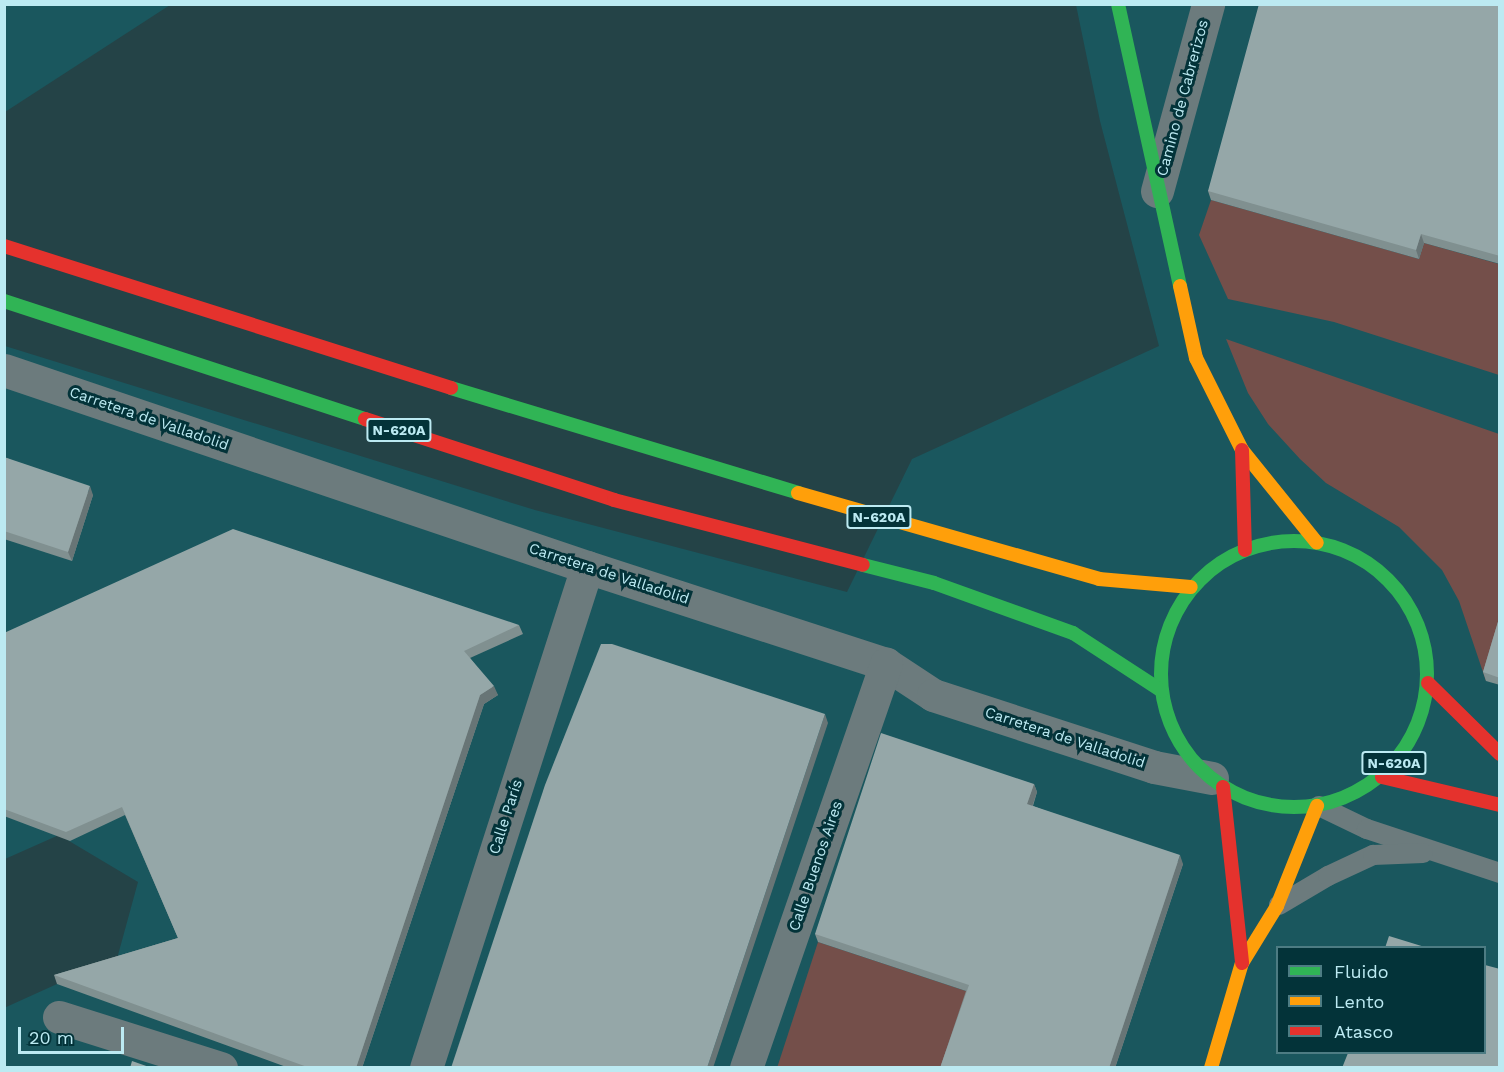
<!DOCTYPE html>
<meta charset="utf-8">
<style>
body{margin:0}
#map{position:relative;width:1504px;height:1072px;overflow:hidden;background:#244347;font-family:"Work Sans",sans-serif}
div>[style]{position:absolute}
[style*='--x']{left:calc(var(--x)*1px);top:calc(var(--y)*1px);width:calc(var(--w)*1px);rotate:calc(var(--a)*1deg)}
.built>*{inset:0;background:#1a575e}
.green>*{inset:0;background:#744f4a}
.lane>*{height:20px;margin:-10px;padding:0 10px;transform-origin:10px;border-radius:10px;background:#6c7b7d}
.street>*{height:33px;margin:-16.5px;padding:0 16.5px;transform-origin:16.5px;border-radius:16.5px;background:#6c7b7d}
.fast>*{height:14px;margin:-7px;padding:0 7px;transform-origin:7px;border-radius:7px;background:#30b455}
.fast>.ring{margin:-7px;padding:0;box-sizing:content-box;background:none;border:14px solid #30b455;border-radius:50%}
.slow>*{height:14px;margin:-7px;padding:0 7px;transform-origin:7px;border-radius:7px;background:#ff9f0a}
.jam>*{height:14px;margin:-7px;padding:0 7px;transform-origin:7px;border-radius:7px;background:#e5322d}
.wall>*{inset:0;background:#809090}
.shaded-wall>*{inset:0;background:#687576}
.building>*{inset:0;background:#95a7a8}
span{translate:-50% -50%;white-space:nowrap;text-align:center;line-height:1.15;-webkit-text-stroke:6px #033339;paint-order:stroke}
.shield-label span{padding:2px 4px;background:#033339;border:2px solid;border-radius:4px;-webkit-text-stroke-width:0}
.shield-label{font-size:14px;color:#bceaf2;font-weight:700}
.street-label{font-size:15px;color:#bceaf2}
.frame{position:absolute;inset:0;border:6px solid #bceaf2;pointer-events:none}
.legend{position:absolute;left:1276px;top:946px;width:210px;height:108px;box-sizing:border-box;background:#033339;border:2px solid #4d7c83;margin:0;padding:8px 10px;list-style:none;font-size:18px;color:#bceaf2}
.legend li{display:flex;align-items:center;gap:12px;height:30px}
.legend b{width:30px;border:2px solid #4d7c83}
.scale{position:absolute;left:18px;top:1027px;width:106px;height:27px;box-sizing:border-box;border:3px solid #bceaf2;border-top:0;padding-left:8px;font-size:18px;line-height:21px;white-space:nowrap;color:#bceaf2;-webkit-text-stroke:4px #033339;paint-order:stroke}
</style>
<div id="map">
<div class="built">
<i style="clip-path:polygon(5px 4px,170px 4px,170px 5px,5px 112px)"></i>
<i style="clip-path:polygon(evenodd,1076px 5px,1499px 5px,1499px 1067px,5px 1068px,4px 1008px,57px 984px,115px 966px,138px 882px,59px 835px,5px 859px,5px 346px,535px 510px,847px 592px,912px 459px,1159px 346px,1100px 121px,1076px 5px,1278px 948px,1484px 948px,1484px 1052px,1278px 1052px,1278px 948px)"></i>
</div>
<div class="green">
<i style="clip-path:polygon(1211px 200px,1419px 259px,1424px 243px,1499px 264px,1499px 375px,1334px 322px,1228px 299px,1199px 235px)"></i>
<i style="clip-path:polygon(1226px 339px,1499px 434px,1499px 635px,1486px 681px,1459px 601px,1442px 570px,1399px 527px,1326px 483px,1300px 459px,1268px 424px,1248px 393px)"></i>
<i style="clip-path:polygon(818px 942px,972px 993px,947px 1067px,777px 1068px)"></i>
</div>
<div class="lane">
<i style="--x:1319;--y:806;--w:53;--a:25.6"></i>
<i style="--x:1367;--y:829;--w:140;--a:18.3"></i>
<i style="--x:1279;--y:905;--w:57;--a:-30.6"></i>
<i style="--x:1328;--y:876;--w:50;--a:-25"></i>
<i style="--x:1373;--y:855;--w:50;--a:-2.3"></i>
</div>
<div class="street">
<i style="--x:1157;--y:191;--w:194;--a:-74.7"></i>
<i style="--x:4;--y:370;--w:615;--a:18.67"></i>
<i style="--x:587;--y:567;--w:314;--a:18"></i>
<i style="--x:886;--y:664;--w:56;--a:33.4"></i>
<i style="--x:933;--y:695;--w:232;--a:18"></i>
<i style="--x:1154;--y:767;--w:59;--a:10.7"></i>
<i style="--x:59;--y:1017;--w:170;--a:17.5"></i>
<i style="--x:426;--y:1068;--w:526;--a:-72.18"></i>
<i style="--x:746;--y:1068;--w:428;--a:-70.9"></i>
</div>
<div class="fast">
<i style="--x:1118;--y:4;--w:289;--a:77.6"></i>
<i style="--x:4;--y:301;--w:380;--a:18.1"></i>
<i style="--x:451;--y:388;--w:363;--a:16.8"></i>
<i class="ring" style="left:1161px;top:541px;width:252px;height:252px"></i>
<i style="--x:863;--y:565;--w:73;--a:14.2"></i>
<i style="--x:934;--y:583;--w:148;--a:19.8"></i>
<i style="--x:1073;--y:633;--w:106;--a:33.1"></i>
</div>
<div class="slow">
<i style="--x:1180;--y:286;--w:74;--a:77.5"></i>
<i style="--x:1196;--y:358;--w:103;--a:63.4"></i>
<i style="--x:1242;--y:450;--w:119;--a:51.1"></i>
<i style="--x:798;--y:493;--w:313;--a:15.9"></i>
<i style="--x:1099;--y:579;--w:92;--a:5"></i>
<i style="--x:1211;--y:1068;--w:109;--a:-73.6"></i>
<i style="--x:1242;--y:963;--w:67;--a:-58.4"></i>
<i style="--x:1277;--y:906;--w:108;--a:-68.2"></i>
</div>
<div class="jam">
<i style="--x:4;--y:246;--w:469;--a:17.6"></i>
<i style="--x:365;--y:419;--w:262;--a:18"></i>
<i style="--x:614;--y:500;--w:257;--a:14.6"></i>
<i style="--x:1242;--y:450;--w:100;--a:88.3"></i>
<i style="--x:1428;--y:683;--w:101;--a:44.6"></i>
<i style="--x:1382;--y:777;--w:121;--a:13.3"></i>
<i style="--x:1223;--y:787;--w:177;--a:83.8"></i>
</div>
<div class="wall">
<i style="clip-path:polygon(1500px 4px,1500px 264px,1424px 243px,1419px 259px,1211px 200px,1208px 191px)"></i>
<i style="clip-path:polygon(4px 457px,93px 495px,72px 561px,4px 539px)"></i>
<i style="clip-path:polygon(1500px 615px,1500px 685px,1486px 681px,1483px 672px)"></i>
<i style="clip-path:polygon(519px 625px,523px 634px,470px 658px,498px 695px,484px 704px,362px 1068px,289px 1068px,57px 984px,54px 975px,178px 938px,125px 815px,70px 841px,4px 816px,4px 633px)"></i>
<i style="clip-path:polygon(1034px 784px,1037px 792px,1033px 806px,1183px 864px,1115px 1068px,940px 1068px,966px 991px,818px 942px,815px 934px)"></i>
</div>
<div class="shaded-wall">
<i style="clip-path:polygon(1421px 234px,1424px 243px,1419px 259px,1416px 250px)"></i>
<i style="clip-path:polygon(90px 486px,93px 495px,72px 561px,68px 552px)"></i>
<i style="clip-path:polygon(494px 686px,498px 695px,484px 704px,362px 1068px,356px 1068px,480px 695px)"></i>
<i style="clip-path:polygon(825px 714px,828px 723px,713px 1068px,707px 1068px)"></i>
<i style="clip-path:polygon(1034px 784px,1037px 792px,1030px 813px,1027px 804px)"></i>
<i style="clip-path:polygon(1180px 855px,1183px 864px,1115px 1068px,1109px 1068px)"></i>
</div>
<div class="building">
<i style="clip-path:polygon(1259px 4px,1500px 4px,1500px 256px,1421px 234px,1416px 250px,1208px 191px)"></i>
<i style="clip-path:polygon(4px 457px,90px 486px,68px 552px,4px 531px)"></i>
<i style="clip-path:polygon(233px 529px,519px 625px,464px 651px,494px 686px,480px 695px,356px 1068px,310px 1068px,54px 975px,178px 938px,122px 807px,66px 832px,4px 809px,4px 633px)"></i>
<i style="clip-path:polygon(1500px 615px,1500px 678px,1483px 672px)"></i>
<i style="clip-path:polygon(601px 644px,612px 644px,825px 714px,707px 1068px,451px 1068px,545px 785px)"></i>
<i style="clip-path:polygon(881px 733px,1034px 784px,1027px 804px,1180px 855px,1109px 1068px,940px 1068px,969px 985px,815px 934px)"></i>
<i style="clip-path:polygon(1389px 936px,1428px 948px,1385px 948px)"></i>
<i style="clip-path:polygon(1485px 965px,1500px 969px,1500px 1068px,1342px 1068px,1348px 1053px,1485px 1053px)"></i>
<i style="clip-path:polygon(132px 1061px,152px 1068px,130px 1068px)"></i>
</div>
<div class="shield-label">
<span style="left:399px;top:430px">N-620A</span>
<span style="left:879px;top:517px">N-620A</span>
<span style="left:1394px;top:763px">N-620A</span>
</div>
<div class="street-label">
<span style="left:1183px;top:98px;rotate:-75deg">Camino de Cabrerizos</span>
<span style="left:149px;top:419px;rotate:19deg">Carretera de Valladolid</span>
<span style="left:609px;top:574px;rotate:18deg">Carretera de Valladolid</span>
<span style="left:1065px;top:738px;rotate:18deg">Carretera de Valladolid</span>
<span style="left:506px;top:817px;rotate:-72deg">Calle París</span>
<span style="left:816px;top:866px;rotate:-71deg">Calle Buenos Aires</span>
</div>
<div class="frame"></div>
<ul class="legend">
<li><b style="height:8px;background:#30b455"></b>Fluido</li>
<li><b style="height:8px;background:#ff9f0a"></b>Lento</li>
<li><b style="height:8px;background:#e5322d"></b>Atasco</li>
</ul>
<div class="scale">20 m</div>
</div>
